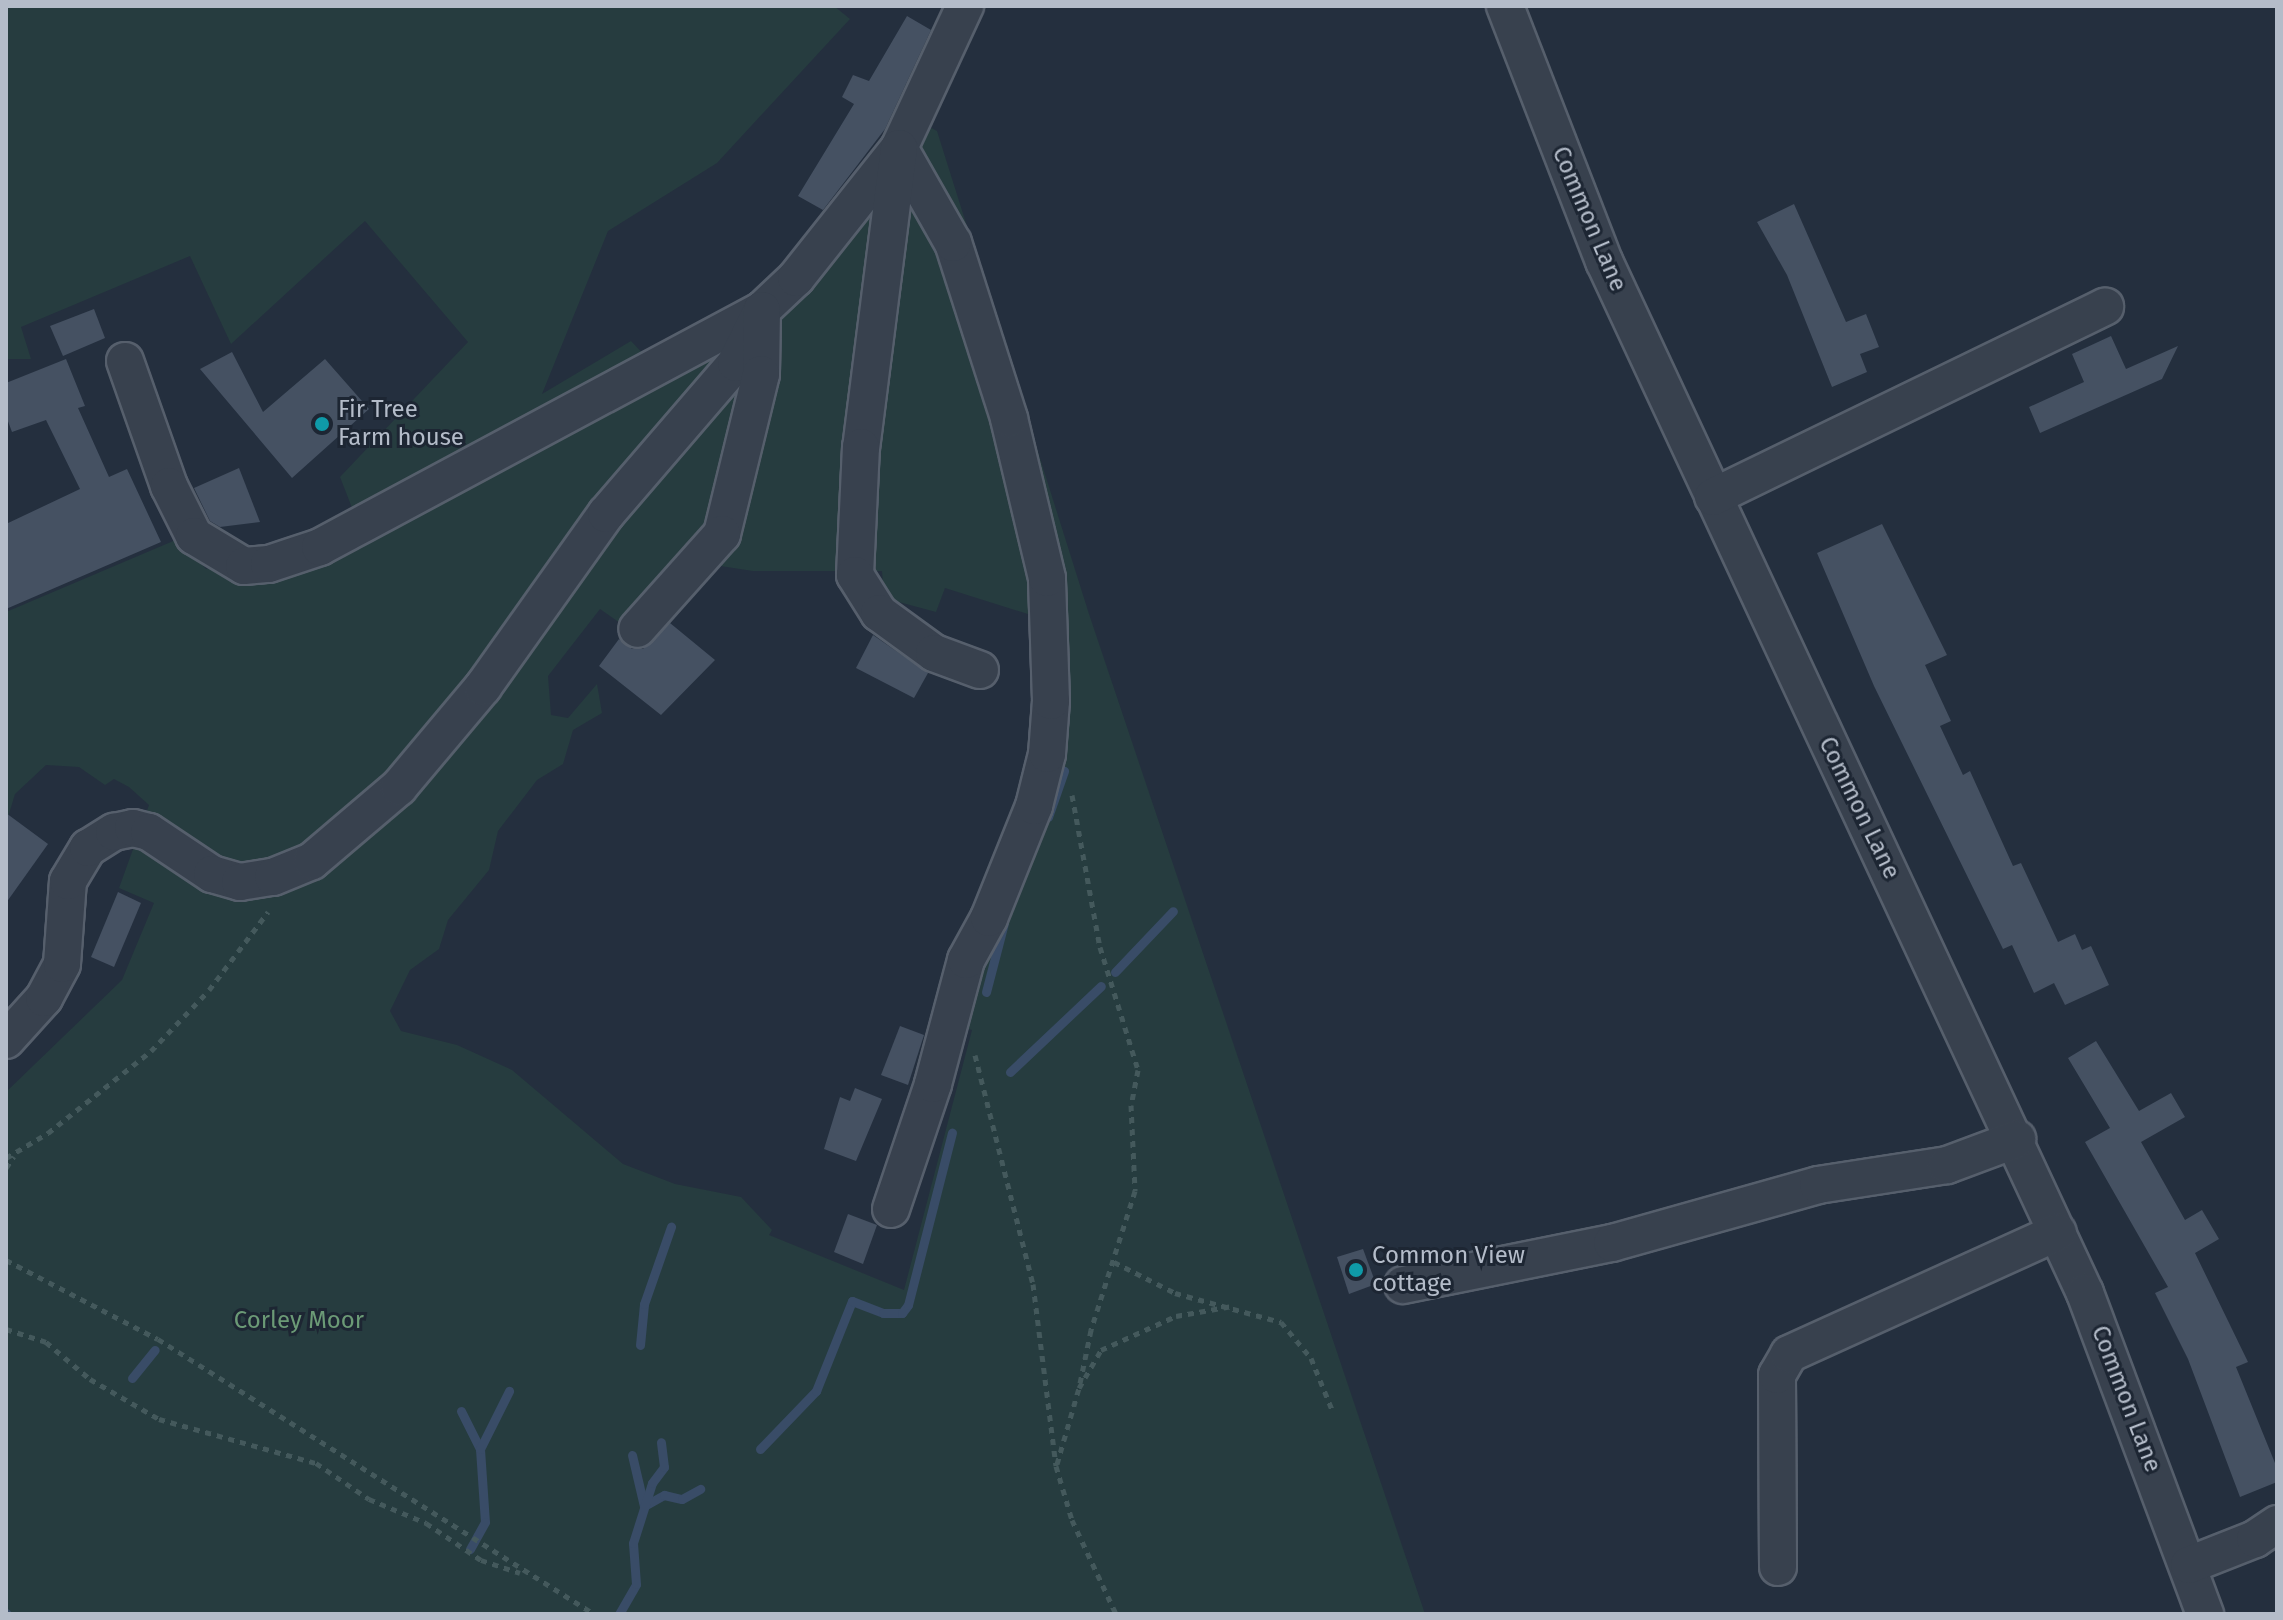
<!DOCTYPE html>
<style>
body{margin:0}
#map{position:relative;width:2283px;height:1620px;overflow:hidden;background:#242f3e;font-family:"Fira Sans",sans-serif}
div>[style]{position:absolute}
[style*='--x']{left:calc(var(--x)*1px);top:calc(var(--y)*1px);width:calc(var(--w)*1px);rotate:calc(var(--a)*1deg)}
.green>*{inset:0;background:#263c3f}
.stream>*{height:9px;margin:-4.5px;padding:0 4.5px;transform-origin:4.5px;border-radius:4.5px;background:#394c67}
.building>*{inset:0;background:#455162}
.path>*{height:5px;margin-top:-2.5px;transform-origin:0;background:repeating-linear-gradient(90deg,#44595c 0 6px,transparent 0 12px)}
.roads{filter:drop-shadow(2px 0 #565f6c) drop-shadow(-2px 0 #565f6c) drop-shadow(0 2px #565f6c) drop-shadow(0 -2px #565f6c)}
.minor>*{height:36px;margin:-18px;padding:0 18px;transform-origin:18px;border-radius:18px;background:#38414e}
.dots>*{width:22px;height:22px;translate:-50% -50%;box-sizing:border-box;border:4px solid #1d2633;border-radius:50%}
span{translate:-50% -50%;white-space:nowrap;text-align:center;line-height:1.15;-webkit-text-stroke:6px #1d2633;paint-order:stroke}
.street-label{font-size:24px;color:#b4bcc9}
.poi-label{font-size:24px;color:#b4bcc9}
.left{translate:0 -50%;text-align:left}
.park-label{font-size:24px;color:#6b9a76}
.frame{position:absolute;inset:0;border:8px solid #b4bcc9;pointer-events:none}
</style>
<div id="map">
<div class="green">
<i style="clip-path:polygon(evenodd,6px 6px,834px 6px,850px 19px,717px 163px,608px 231px,542px 394px,631px 341px,650px 361px,740px 318px,913px 118px,937px 131px,1089px 614px,1425px 1614px,6px 1614px,6px 1092px,122px 980px,154px 903px,119px 888px,149px 805px,129px 787px,114px 779px,105px 785px,79px 767px,46px 765px,15px 794px,6px 824px,6px 612px,178px 539px,206px 569px,356px 518px,340px 477px,468px 342px,365px 221px,231px 344px,190px 256px,21px 327px,31px 359px,6px 359px,6px 6px,675px 559px,753px 571px,882px 571px,884px 598px,936px 612px,945px 588px,1034px 616px,1036px 725px,1007px 842px,939px 1019px,972px 1030px,904px 1290px,769px 1235px,772px 1230px,741px 1197px,675px 1184px,623px 1164px,512px 1070px,457px 1045px,401px 1031px,390px 1011px,410px 970px,439px 949px,448px 920px,489px 870px,498px 831px,537px 780px,563px 764px,573px 730px,602px 713px,597px 684px,568px 718px,551px 715px,548px 676px,600px 609px,620px 623px,675px 559px)"></i>
</div>
<div class="stream">
<i style="--x:1048;--y:817;--w:49;--a:-70.8"></i>
<i style="--x:1115;--y:972;--w:84;--a:-46.4"></i>
<i style="--x:986;--y:992;--w:71;--a:-75.4"></i>
<i style="--x:1010;--y:1072;--w:125;--a:-43.4"></i>
<i style="--x:640;--y:1345;--w:41;--a:-84.4"></i>
<i style="--x:644;--y:1304;--w:82;--a:-70.7"></i>
<i style="--x:132;--y:1378;--w:36;--a:-51"></i>
<i style="--x:461;--y:1411;--w:42;--a:63.4"></i>
<i style="--x:480;--y:1449;--w:73;--a:86.1"></i>
<i style="--x:485;--y:1522;--w:31;--a:119"></i>
<i style="--x:480;--y:1449;--w:65;--a:-63.4"></i>
<i style="--x:760;--y:1449;--w:81;--a:-46"></i>
<i style="--x:816;--y:1391;--w:97;--a:-68.2"></i>
<i style="--x:852;--y:1301;--w:33;--a:21"></i>
<i style="--x:883;--y:1313;--w:19;--a:0"></i>
<i style="--x:902;--y:1313;--w:10;--a:-53"></i>
<i style="--x:908;--y:1305;--w:178;--a:-75.7"></i>
<i style="--x:632;--y:1455;--w:52;--a:76.8"></i>
<i style="--x:644;--y:1506;--w:23;--a:-29"></i>
<i style="--x:664;--y:1495;--w:18;--a:13"></i>
<i style="--x:682;--y:1499;--w:21;--a:-29"></i>
<i style="--x:6;--y:1613;--w:1;--a:45"></i>
<i style="--x:619;--y:1614;--w:34;--a:-60"></i>
<i style="--x:636;--y:1584;--w:41;--a:-94.2"></i>
<i style="--x:633;--y:1543;--w:63;--a:-72.4"></i>
<i style="--x:652;--y:1483;--w:20;--a:-53"></i>
<i style="--x:664;--y:1467;--w:25;--a:-97"></i>
</div>
<div class="building">
<i style="clip-path:polygon(907px 16px,931px 30px,885px 129px,823px 210px,798px 196px,854px 104px,842px 97px,853px 75px,869px 81px)"></i>
<i style="clip-path:polygon(1794px 204px,1846px 322px,1866px 314px,1879px 347px,1860px 354px,1867px 372px,1832px 387px,1787px 275px,1757px 222px)"></i>
<i style="clip-path:polygon(94px 309px,105px 338px,63px 356px,50px 326px)"></i>
<i style="clip-path:polygon(2111px 336px,2126px 369px,2178px 346px,2162px 379px,2040px 433px,2029px 407px,2084px 382px,2072px 354px)"></i>
<i style="clip-path:polygon(232px 352px,263px 412px,325px 359px,369px 409px,292px 478px,200px 369px)"></i>
<i style="clip-path:polygon(66px 359px,85px 406px,78px 408px,109px 477px,127px 469px,161px 542px,6px 609px,6px 524px,80px 489px,46px 420px,12px 432px,6px 416px,6px 383px)"></i>
<i style="clip-path:polygon(239px 468px,260px 522px,220px 527px,210px 521px,194px 488px)"></i>
<i style="clip-path:polygon(1882px 524px,1947px 655px,1925px 665px,1951px 721px,1940px 726px,1963px 775px,1970px 771px,2013px 866px,2021px 863px,2058px 942px,2075px 934px,2082px 950px,2091px 946px,2109px 985px,2065px 1005px,2054px 983px,2034px 993px,2012px 945px,2003px 949px,1874px 686px,1817px 553px)"></i>
<i style="clip-path:polygon(670px 623px,715px 660px,661px 715px,599px 666px,619px 639px,632px 649px,643px 649px)"></i>
<i style="clip-path:polygon(873px 635px,928px 673px,914px 698px,856px 668px)"></i>
<i style="clip-path:polygon(6px 813px,48px 844px,6px 903px)"></i>
<i style="clip-path:polygon(118px 892px,141px 903px,114px 967px,91px 957px)"></i>
<i style="clip-path:polygon(900px 1026px,924px 1035px,908px 1085px,881px 1075px)"></i>
<i style="clip-path:polygon(2096px 1041px,2139px 1111px,2171px 1093px,2185px 1117px,2141px 1142px,2185px 1220px,2202px 1210px,2219px 1239px,2195px 1253px,2248px 1362px,2236px 1367px,2277px 1468px,2277px 1482px,2240px 1497px,2188px 1359px,2155px 1293px,2168px 1287px,2085px 1142px,2110px 1128px,2068px 1058px)"></i>
<i style="clip-path:polygon(855px 1088px,882px 1099px,856px 1161px,824px 1149px,840px 1097px,850px 1101px)"></i>
<i style="clip-path:polygon(848px 1214px,877px 1225px,863px 1264px,834px 1252px)"></i>
<i style="clip-path:polygon(1363px 1249px,1376px 1284px,1349px 1294px,1337px 1257px)"></i>
</div>
<div class="path">
<i style="--x:1072;--y:795;--w:155;--a:79.6"></i>
<i style="--x:1100;--y:947;--w:129;--a:72.8"></i>
<i style="--x:1138;--y:1070;--w:36;--a:101"></i>
<i style="--x:1131;--y:1105;--w:86;--a:87.3"></i>
<i style="--x:1135;--y:1191;--w:146;--a:107.6"></i>
<i style="--x:1091;--y:1330;--w:59;--a:101.7"></i>
<i style="--x:975;--y:1055;--w:236;--a:75.8"></i>
<i style="--x:1033;--y:1284;--w:183;--a:82.8"></i>
<i style="--x:1056;--y:1466;--w:56;--a:73.5"></i>
<i style="--x:1072;--y:1520;--w:104;--a:64.9"></i>
<i style="--x:6;--y:1158;--w:49;--a:-30.8"></i>
<i style="--x:48;--y:1133;--w:132;--a:-38.5"></i>
<i style="--x:151;--y:1051;--w:84;--a:-46.4"></i>
<i style="--x:209;--y:990;--w:98;--a:-52.9"></i>
<i style="--x:6;--y:1168;--w:14;--a:-56"></i>
<i style="--x:6;--y:1260;--w:171;--a:27.5"></i>
<i style="--x:158;--y:1339;--w:515;--a:32.24"></i>
<i style="--x:1114;--y:1262;--w:68;--a:26.9"></i>
<i style="--x:1175;--y:1293;--w:110;--a:15.3"></i>
<i style="--x:1281;--y:1322;--w:47;--a:50.2"></i>
<i style="--x:1311;--y:1358;--w:58;--a:67.8"></i>
<i style="--x:6;--y:1329;--w:42;--a:18"></i>
<i style="--x:46;--y:1342;--w:57;--a:40.1"></i>
<i style="--x:90;--y:1379;--w:80;--a:30.1"></i>
<i style="--x:159;--y:1419;--w:163;--a:15.7"></i>
<i style="--x:316;--y:1463;--w:64;--a:34.2"></i>
<i style="--x:369;--y:1499;--w:62;--a:22.8"></i>
<i style="--x:426;--y:1523;--w:66;--a:33.9"></i>
<i style="--x:481;--y:1560;--w:41;--a:18.4"></i>
<i style="--x:1057;--y:1464;--w:79;--a:-73.9"></i>
<i style="--x:1079;--y:1388;--w:44;--a:-59.9"></i>
<i style="--x:1101;--y:1350;--w:82;--a:-24.4"></i>
<i style="--x:1176;--y:1316;--w:57;--a:-10.1"></i>
</div>
<div class="roads">
<div class="minor">
<i style="--x:1505;--y:6;--w:274;--a:68.8"></i>
<i style="--x:1604;--y:261;--w:1139;--a:65.01"></i>
<i style="--x:2085;--y:1293;--w:343;--a:69.5"></i>
<i style="--x:125;--y:361;--w:133;--a:70.6"></i>
<i style="--x:169;--y:486;--w:56;--a:63.4"></i>
<i style="--x:194;--y:536;--w:58;--a:31"></i>
<i style="--x:244;--y:566;--w:25;--a:-5"></i>
<i style="--x:269;--y:564;--w:54;--a:-18.4"></i>
<i style="--x:320;--y:547;--w:502;--a:-28.2"></i>
<i style="--x:762;--y:310;--w:47;--a:-43.3"></i>
<i style="--x:796;--y:278;--w:166;--a:-51.6"></i>
<i style="--x:899;--y:148;--w:157;--a:-65.1"></i>
<i style="--x:1713;--y:497;--w:436;--a:-25.9"></i>
<i style="--x:6;--y:1040;--w:57;--a:-47.9"></i>
<i style="--x:44;--y:998;--w:38;--a:-62"></i>
<i style="--x:62;--y:964;--w:83;--a:-85.9"></i>
<i style="--x:68;--y:881;--w:39;--a:-59"></i>
<i style="--x:88;--y:848;--w:31;--a:-32"></i>
<i style="--x:114;--y:832;--w:19;--a:-12"></i>
<i style="--x:133;--y:828;--w:16;--a:14"></i>
<i style="--x:149;--y:832;--w:76;--a:33.7"></i>
<i style="--x:212;--y:874;--w:29;--a:16"></i>
<i style="--x:240;--y:882;--w:33;--a:-9"></i>
<i style="--x:273;--y:877;--w:42;--a:-22.3"></i>
<i style="--x:312;--y:861;--w:114;--a:-40.4"></i>
<i style="--x:399;--y:787;--w:131;--a:-50"></i>
<i style="--x:483;--y:687;--w:212;--a:-54.6"></i>
<i style="--x:606;--y:514;--w:199;--a:-49.3"></i>
<i style="--x:736;--y:363;--w:59;--a:-63.9"></i>
<i style="--x:762;--y:310;--w:64;--a:90.9"></i>
<i style="--x:761;--y:374;--w:165;--a:103.7"></i>
<i style="--x:722;--y:534;--w:127;--a:131.8"></i>
<i style="--x:891;--y:1209;--w:132;--a:-71.4"></i>
<i style="--x:933;--y:1084;--w:128;--a:-75.1"></i>
<i style="--x:966;--y:960;--w:48;--a:-61.3"></i>
<i style="--x:989;--y:918;--w:121;--a:-68.1"></i>
<i style="--x:1034;--y:806;--w:54;--a:-76"></i>
<i style="--x:1047;--y:754;--w:53;--a:-85.7"></i>
<i style="--x:1051;--y:701;--w:123;--a:-91.9"></i>
<i style="--x:1047;--y:578;--w:164;--a:-103.4"></i>
<i style="--x:1009;--y:418;--w:184;--a:-107.7"></i>
<i style="--x:953;--y:243;--w:109;--a:-119.6"></i>
<i style="--x:899;--y:148;--w:301;--a:97.2"></i>
<i style="--x:861;--y:447;--w:128;--a:92.7"></i>
<i style="--x:855;--y:575;--w:45;--a:57.7"></i>
<i style="--x:879;--y:613;--w:68;--a:36"></i>
<i style="--x:934;--y:653;--w:49;--a:20.3"></i>
<i style="--x:1403;--y:1285;--w:213;--a:-11.4"></i>
<i style="--x:1612;--y:1243;--w:214;--a:-15.7"></i>
<i style="--x:1818;--y:1185;--w:131;--a:-8.8"></i>
<i style="--x:1947;--y:1165;--w:75;--a:-20.4"></i>
<i style="--x:2189;--y:1565;--w:71;--a:-21.5"></i>
<i style="--x:2255;--y:1539;--w:27;--a:-34"></i>
<i style="--x:1778;--y:1567;--w:192;--a:-90.3"></i>
<i style="--x:1777;--y:1375;--w:24;--a:-60"></i>
<i style="--x:1789;--y:1354;--w:295;--a:-24.4"></i>
</div>
</div>
<div class="dots">
<i style="left:322px;top:424px;background:#0f9aa8"></i>
<i style="left:1356px;top:1270px;background:#0f9aa8"></i>
</div>
<div class="street-label">
<span style="left:1589px;top:219px;rotate:67deg">Common Lane</span>
<span style="left:1859px;top:808px;rotate:64deg">Common Lane</span>
<span style="left:2126px;top:1399px;rotate:69deg">Common Lane</span>
</div>
<div class="poi-label">
<span class="left" style="left:338px;top:424px">Fir Tree<br>Farm house</span>
<span class="left" style="left:1372px;top:1270px">Common View<br>cottage</span>
</div>
<div class="park-label">
<span style="left:299px;top:1321px">Corley Moor</span>
</div>
<div class="frame"></div>
</div>
